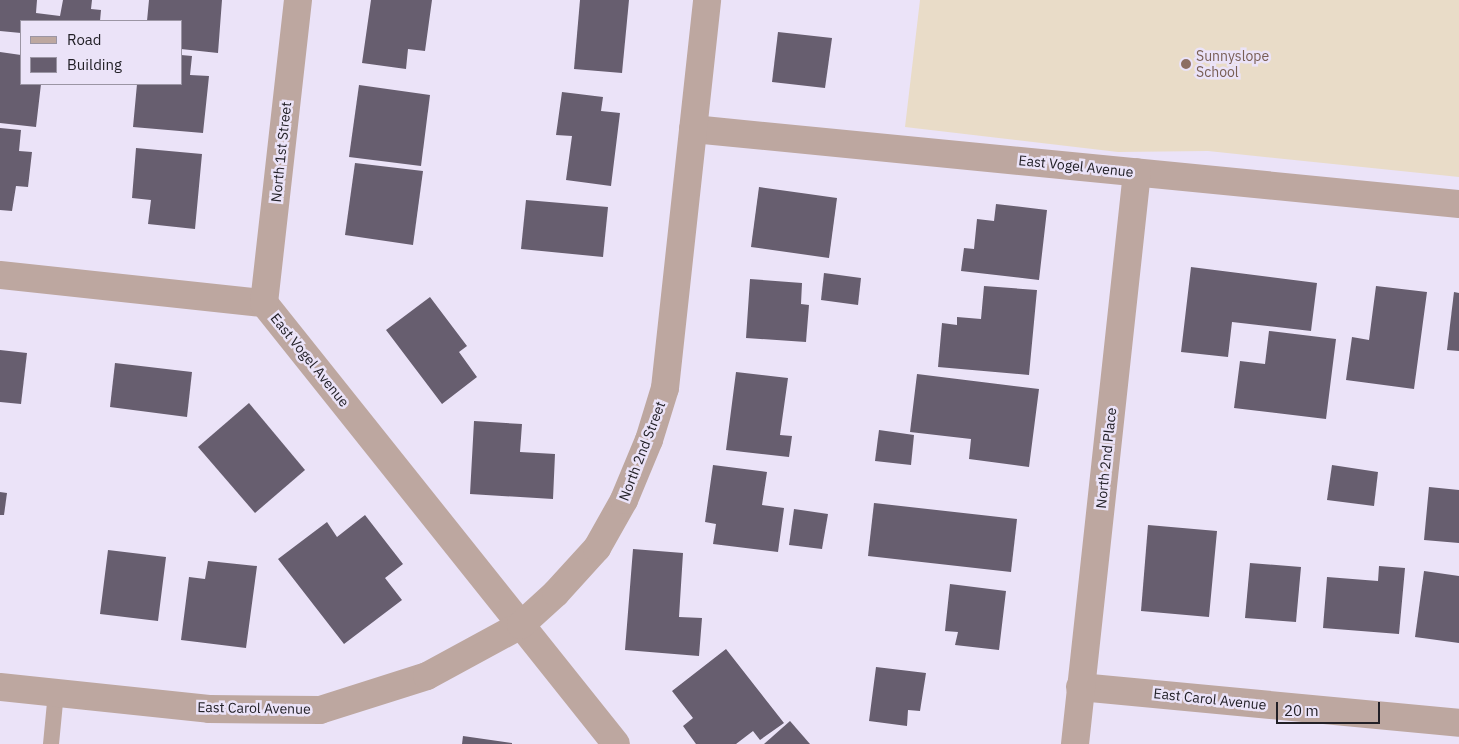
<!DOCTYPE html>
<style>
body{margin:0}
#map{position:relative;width:1459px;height:744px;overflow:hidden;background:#ebe3f8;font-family:"IBM Plex Sans",sans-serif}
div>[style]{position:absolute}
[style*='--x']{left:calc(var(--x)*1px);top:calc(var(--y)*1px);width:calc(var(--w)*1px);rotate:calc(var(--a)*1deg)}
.education>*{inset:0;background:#e9dcc8}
.building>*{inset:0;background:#675e6f}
.service>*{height:16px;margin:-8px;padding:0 8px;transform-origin:8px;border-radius:8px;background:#bda7a0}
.minor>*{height:28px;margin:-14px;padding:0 14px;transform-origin:14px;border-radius:14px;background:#bda7a0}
.dots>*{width:14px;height:14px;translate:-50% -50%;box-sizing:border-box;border:2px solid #ebe3f8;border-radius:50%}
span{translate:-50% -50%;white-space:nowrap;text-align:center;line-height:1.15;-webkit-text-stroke:5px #ebe3f8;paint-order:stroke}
.education-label{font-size:14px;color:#785e54}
.left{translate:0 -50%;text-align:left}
.street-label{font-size:14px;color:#222027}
.legend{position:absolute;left:20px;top:20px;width:162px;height:65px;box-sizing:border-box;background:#ebe3f8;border:1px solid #9b95a4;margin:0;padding:6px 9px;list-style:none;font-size:15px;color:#222027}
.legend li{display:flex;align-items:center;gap:10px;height:25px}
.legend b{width:25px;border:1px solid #9b95a4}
.scale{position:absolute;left:1276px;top:702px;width:104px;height:22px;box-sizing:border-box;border:2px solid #222027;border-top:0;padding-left:6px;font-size:15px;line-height:18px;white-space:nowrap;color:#222027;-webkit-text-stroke:4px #ebe3f8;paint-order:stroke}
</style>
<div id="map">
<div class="education">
<i style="clip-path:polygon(920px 0,1459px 0,1459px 177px,1208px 151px,1118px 152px,905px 127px)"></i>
</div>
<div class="building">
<i style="clip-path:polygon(0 0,37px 0,36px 13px,60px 16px,63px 0,92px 0,91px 9px,101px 10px,100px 21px,21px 21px,21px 33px,0 31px)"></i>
<i style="clip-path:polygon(149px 0,222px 0,218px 53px,181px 49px,181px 21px,147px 21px)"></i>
<i style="clip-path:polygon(371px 0,432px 0,425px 51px,408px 49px,406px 69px,362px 63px)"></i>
<i style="clip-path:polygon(580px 0,629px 0,622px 73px,574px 69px)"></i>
<i style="clip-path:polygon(778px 32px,832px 38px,825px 88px,772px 82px)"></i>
<i style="clip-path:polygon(0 52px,21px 55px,21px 84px,41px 84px,36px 127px,0 123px)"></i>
<i style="clip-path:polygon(181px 55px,192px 56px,190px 75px,209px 76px,203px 133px,133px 127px,137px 84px,181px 84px)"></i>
<i style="clip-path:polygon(359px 85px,430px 95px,421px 166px,349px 157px)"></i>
<i style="clip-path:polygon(562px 92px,603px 97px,601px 111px,620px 113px,611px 186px,566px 180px,572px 136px,556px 135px)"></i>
<i style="clip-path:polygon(0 128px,21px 130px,19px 151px,32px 152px,28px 187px,16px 186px,12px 211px,0 210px)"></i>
<i style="clip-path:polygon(136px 148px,202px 154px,195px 229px,148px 224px,151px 200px,132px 198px)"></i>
<i style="clip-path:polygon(355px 163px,423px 171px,413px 245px,345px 235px)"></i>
<i style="clip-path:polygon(759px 187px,837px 198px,829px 258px,751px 247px)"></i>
<i style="clip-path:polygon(526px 200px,608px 207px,603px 257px,521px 249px)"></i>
<i style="clip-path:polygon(996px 204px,1047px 210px,1039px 280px,961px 271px,964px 248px,974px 249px,977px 219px,994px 221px)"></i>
<i style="clip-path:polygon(1191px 267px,1317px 283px,1311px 331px,1232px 322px,1228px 357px,1181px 352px)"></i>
<i style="clip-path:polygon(824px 273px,861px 278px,858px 305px,821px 300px)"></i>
<i style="clip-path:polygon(750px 279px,802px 283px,801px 304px,809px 305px,806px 342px,746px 338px)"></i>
<i style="clip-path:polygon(984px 286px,1037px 290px,1029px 375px,938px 367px,942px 323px,957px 325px,957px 317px,981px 319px)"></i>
<i style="clip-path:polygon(1376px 286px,1427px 292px,1414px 389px,1346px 380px,1352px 337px,1369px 340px)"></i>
<i style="clip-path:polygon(1454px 292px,1459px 293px,1459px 351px,1447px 350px)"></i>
<i style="clip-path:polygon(430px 297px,467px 346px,459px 352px,477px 377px,442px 404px,386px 330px)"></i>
<i style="clip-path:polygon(1269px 331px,1336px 339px,1326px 419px,1234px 408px,1240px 361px,1265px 364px)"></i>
<i style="clip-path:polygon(0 350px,27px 353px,21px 404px,0 402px)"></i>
<i style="clip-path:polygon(115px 363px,192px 372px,187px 417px,110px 407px)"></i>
<i style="clip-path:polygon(736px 372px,788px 378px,780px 435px,792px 436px,789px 457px,726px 450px)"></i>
<i style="clip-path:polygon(917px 374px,1039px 389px,1029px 467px,969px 459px,971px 439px,910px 432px)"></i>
<i style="clip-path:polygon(249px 403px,305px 470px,255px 513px,198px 447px)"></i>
<i style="clip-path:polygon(474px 421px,522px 424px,520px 452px,555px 454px,553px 499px,470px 494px)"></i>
<i style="clip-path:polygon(879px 430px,914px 435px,911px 465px,875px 461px)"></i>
<i style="clip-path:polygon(713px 465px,767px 472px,762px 505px,784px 508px,778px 552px,713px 544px,716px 524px,705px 522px)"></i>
<i style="clip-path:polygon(1332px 465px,1378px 472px,1374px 506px,1327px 500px)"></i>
<i style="clip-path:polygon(1429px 487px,1459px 490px,1459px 543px,1424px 540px)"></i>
<i style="clip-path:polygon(0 492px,7px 493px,4px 515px,0 515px)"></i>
<i style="clip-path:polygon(874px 503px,1017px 519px,1011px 572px,868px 556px)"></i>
<i style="clip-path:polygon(794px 509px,828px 514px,822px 549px,789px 545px)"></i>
<i style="clip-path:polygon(365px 515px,403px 564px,385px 578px,402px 600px,344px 644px,278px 559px,327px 522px,337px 537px)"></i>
<i style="clip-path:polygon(1148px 525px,1217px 531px,1209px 617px,1141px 611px)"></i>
<i style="clip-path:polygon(633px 549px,683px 553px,679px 617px,702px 618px,699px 656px,625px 650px)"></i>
<i style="clip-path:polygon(108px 550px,166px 557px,158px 621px,100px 614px)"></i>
<i style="clip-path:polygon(208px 561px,257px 566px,246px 648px,181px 640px,189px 577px,205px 579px)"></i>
<i style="clip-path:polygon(1250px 563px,1301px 567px,1296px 622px,1245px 618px)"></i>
<i style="clip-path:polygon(1379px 566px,1405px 568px,1399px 634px,1323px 628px,1327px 577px,1378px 581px)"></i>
<i style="clip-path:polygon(1424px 571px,1459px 576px,1459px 643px,1415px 637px)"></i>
<i style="clip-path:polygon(950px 584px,1006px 591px,999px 650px,955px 645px,958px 632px,945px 631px)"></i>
<i style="clip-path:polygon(726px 649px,784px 723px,760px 740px,753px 731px,736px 744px,696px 744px,683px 726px,693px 718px,672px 691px)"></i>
<i style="clip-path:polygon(876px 667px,926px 673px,920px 711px,908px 710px,907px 726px,869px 721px)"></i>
<i style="clip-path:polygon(790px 721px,810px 744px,764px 744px)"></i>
<i style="clip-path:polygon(463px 736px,512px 743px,512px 744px,462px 744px)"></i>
</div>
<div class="service">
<i style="--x:51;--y:744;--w:52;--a:-84.5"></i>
</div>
<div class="minor">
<i style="--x:693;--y:129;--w:770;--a:5.59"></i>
<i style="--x:0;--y:275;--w:265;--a:6.1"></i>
<i style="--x:264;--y:303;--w:564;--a:51.4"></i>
<i style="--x:264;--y:303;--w:305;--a:-83.6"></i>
<i style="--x:0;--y:687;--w:210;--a:6"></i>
<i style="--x:209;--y:709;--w:111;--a:0.5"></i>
<i style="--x:320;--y:710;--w:112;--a:-17.6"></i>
<i style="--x:427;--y:676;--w:107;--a:-28.5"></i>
<i style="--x:521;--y:625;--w:47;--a:-42.4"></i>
<i style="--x:556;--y:593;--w:61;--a:-47.7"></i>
<i style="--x:597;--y:548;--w:55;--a:-60.6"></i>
<i style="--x:624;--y:500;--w:65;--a:-67.4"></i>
<i style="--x:649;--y:440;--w:54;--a:-72.9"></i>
<i style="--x:665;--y:388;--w:390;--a:-83.8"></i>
<i style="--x:1080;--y:687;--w:381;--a:5.4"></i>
<i style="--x:1075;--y:744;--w:575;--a:-83.81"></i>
</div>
<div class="dots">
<i style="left:1186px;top:64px;background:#8d6e63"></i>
</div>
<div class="education-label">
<span class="left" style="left:1196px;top:64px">Sunnyslope<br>School</span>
</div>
<div class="street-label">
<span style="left:281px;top:152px;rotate:-84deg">North 1st Street</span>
<span style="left:1076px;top:166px;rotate:6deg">East Vogel Avenue</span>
<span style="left:310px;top:360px;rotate:51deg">East Vogel Avenue</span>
<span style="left:642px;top:451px;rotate:-69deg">North 2nd Street</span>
<span style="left:1106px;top:458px;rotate:-84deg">North 2nd Place</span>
<span style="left:1210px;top:699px;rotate:6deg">East Carol Avenue</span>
<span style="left:254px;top:708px;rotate:1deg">East Carol Avenue</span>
</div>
<ul class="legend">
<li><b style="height:6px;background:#bda7a0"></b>Road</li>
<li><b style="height:14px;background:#675e6f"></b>Building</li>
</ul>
<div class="scale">20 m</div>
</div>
